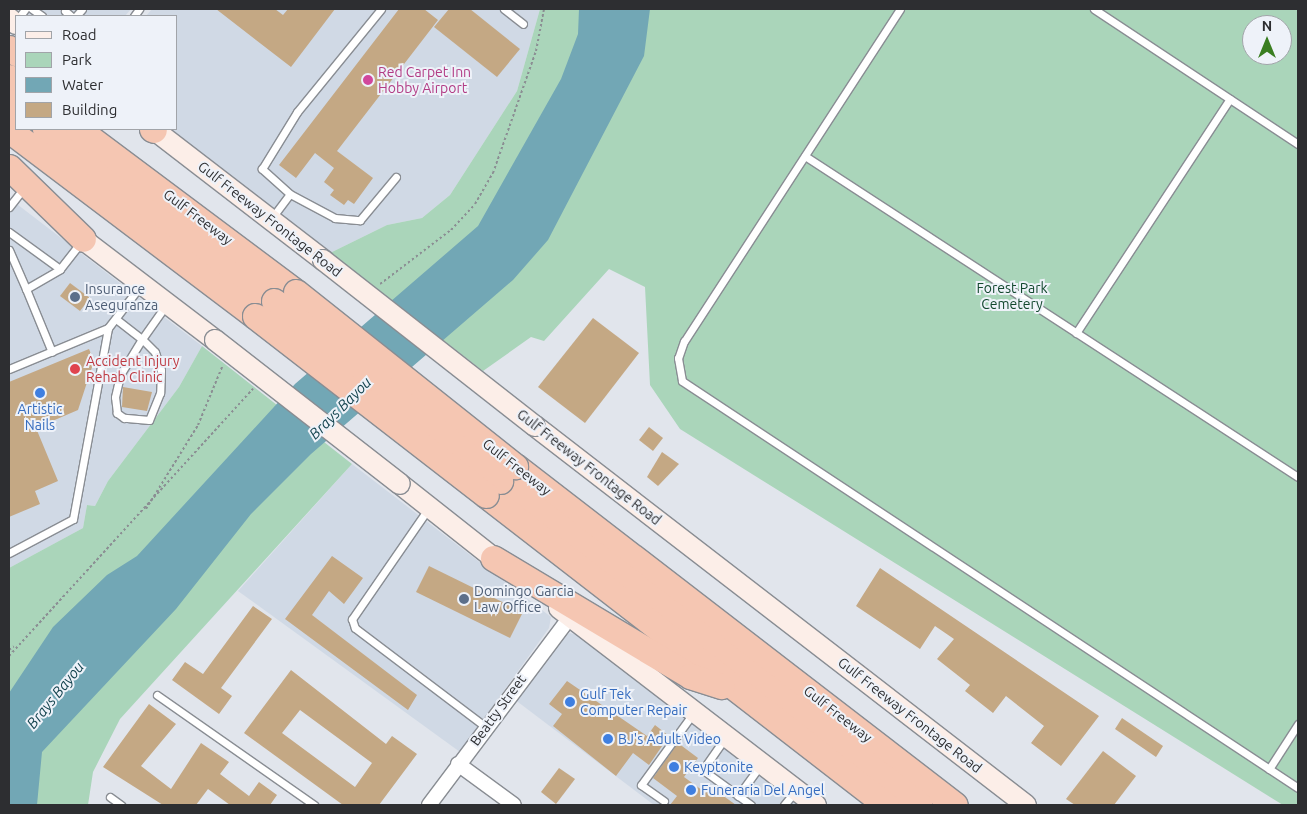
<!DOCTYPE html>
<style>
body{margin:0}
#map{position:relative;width:1307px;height:814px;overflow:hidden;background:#e1e5ec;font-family:Ubuntu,sans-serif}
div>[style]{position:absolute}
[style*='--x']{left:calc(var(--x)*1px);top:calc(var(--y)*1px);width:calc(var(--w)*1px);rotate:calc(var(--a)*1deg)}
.built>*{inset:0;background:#d0d9e5}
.green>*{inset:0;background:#aad5ba}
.water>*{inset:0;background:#72a7b5}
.building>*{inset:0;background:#c4a884}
.path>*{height:2px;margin-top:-1px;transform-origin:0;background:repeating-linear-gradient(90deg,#8b8e93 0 2.5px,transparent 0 5px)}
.roads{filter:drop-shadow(1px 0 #898d93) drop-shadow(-1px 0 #898d93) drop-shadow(0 1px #898d93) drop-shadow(0 -1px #898d93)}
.service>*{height:7px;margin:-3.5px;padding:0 3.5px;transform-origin:3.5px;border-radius:3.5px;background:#fff}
.minor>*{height:14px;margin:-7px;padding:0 7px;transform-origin:7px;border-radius:7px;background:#fff}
.secondary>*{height:20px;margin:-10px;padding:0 10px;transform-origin:10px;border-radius:10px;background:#fceee8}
.motorway>*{height:25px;margin:-12.5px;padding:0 12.5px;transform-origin:12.5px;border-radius:12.5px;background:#f5c6b2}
.bridges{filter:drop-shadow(1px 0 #898d93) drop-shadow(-1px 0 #898d93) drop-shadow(0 1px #898d93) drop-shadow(0 -1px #898d93)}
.secondary-bridge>*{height:20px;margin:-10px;padding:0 10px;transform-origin:10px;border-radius:10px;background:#fceee8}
.motorway-bridge>*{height:25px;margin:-12.5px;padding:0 12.5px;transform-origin:12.5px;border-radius:12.5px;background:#f5c6b2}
.dots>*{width:14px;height:14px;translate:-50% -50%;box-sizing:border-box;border:2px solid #eef2f9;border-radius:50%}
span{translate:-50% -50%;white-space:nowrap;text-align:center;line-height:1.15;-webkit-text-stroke:4px #eef2f9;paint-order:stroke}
.hotel-label{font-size:14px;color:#b23c85}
.left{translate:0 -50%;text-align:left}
.street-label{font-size:14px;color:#2d2e31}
.park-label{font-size:14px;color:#13482e}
.service-label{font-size:14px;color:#4e5e75}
.health-label{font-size:14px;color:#be3a42}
.shop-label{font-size:14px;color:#366cbe}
.water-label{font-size:15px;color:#14444f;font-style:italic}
.frame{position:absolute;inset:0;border:10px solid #2d2e31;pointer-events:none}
.legend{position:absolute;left:15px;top:15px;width:162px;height:115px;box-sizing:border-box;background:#eef2f9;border:1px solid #a1a4a9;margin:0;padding:6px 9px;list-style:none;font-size:15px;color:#2d2e31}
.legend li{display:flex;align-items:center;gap:10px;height:25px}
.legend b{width:25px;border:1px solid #a1a4a9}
.north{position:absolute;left:1242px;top:15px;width:50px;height:50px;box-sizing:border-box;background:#eef2f9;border:1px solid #a1a4a9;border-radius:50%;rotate:0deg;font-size:14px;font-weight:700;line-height:20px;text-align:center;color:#2d2e31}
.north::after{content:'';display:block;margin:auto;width:18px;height:22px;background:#3a7e21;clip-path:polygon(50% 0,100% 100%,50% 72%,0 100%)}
</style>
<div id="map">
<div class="built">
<i style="clip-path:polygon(11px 9px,131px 9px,125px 16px,21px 16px)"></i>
<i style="clip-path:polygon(152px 9px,540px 9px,517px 91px,450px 195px,422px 218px,387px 225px,330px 253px,169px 129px,176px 129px,176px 16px,146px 16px)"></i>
<i style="clip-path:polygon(9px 198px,202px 346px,179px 387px,108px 481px,95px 506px,87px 505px,83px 528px,9px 568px)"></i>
<i style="clip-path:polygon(352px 464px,551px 617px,549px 628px,460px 752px,238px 591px)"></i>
<i style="clip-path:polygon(570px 633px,578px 635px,799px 805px,654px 805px,514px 699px,561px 638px)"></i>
</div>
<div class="green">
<i style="clip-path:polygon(evenodd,540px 9px,1298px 9px,1298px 805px,1283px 805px,680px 429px,650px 385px,645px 287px,609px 269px,544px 341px,531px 337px,483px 371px,330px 253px,387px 225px,422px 218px,450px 195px,517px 91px,540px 9px,1252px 25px,1282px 25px,1282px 55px,1252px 55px,1252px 25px)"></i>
<i style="clip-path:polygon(202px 346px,352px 464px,120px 719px,93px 772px,88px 805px,9px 805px,9px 568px,83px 528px,87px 505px,95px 506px,108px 481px,179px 387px)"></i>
</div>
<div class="water">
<i style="clip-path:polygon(579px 9px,650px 9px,644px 56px,548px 240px,513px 280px,311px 454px,251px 514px,176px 609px,42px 752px,37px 805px,9px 805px,9px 693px,53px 627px,107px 575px,137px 556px,295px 384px,478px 226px,561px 79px,578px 34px)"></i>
</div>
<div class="building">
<i style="clip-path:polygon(216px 9px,275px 9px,283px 15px,288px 9px,335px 9px,291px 67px)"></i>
<i style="clip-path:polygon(399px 9px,424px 9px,438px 20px,337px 151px,373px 178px,354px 204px,348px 200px,344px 205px,330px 195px,334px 190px,324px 182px,334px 168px,315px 153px,296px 178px,279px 165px)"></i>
<i style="clip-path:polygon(449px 9px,470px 9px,520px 49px,497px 77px,434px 27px)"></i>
<i style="clip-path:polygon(70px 283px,90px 298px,80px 311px,60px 296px)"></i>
<i style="clip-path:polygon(593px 318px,639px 353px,585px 423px,538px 387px)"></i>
<i style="clip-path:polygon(89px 349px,94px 361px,78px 410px,36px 428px,58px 481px,35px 491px,40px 504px,9px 517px,9px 382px)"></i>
<i style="clip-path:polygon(123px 387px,152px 392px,147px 411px,122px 407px)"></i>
<i style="clip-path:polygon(649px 427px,663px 438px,653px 451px,639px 440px)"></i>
<i style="clip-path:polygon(662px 452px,679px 464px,658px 486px,647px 477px)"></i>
<i style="clip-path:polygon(332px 556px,363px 578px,344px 604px,329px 591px,312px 615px,417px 695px,408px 710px,285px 619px)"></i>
<i style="clip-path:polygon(429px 566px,523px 612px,510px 638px,416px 592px)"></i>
<i style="clip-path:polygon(880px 568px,1099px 716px,1061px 766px,1031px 743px,1044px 726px,1006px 696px,993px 713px,965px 691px,970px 685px,937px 659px,954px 639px,935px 626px,920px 649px,856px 606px)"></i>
<i style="clip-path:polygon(253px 606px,272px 619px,221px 688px,232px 696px,219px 714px,172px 680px,185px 662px,203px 674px)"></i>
<i style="clip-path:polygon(evenodd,291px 670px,386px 744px,392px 736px,417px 754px,379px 805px,343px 805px,244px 733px,291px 670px,300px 710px,372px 763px,355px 787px,282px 733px,300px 710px)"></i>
<i style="clip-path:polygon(567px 681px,647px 736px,655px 725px,669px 736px,649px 765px,633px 753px,616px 776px,553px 726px,562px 714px,549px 704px)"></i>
<i style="clip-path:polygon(149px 704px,176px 724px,141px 766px,171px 789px,201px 743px,229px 762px,220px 774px,249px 796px,259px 782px,277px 795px,270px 805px,230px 805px,208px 789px,196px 805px,163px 805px,103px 767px)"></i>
<i style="clip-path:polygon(1122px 718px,1163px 746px,1156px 757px,1115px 729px)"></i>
<i style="clip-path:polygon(678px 743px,698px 758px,684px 777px,706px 793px,711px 787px,736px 805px,670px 805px,677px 796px,653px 778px)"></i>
<i style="clip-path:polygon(1103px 751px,1136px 776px,1114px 805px,1075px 805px,1066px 799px)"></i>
<i style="clip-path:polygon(559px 768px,575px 779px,556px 804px,541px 792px)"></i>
</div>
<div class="path">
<i style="--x:380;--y:284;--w:89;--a:-37.3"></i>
<i style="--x:451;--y:230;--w:35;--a:-47"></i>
<i style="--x:475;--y:204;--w:36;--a:-60"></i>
<i style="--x:493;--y:173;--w:129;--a:-70.6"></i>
<i style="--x:536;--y:51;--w:43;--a:-79.2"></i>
<i style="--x:146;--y:509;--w:99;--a:-58.2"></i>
<i style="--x:198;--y:425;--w:63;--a:-67.5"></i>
<i style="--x:9;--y:650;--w:6;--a:-39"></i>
<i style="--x:9;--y:656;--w:362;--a:-47.6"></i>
</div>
<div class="roads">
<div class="service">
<i style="--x:32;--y:9;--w:12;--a:35"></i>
<i style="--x:504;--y:9;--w:24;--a:38"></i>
<i style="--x:900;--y:9;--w:396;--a:123"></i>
<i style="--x:684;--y:341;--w:18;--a:109"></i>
<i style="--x:678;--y:358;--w:23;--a:80"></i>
<i style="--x:682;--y:381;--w:738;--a:33.45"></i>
<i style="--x:1094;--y:9;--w:245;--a:33.5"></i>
<i style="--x:65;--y:11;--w:8;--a:40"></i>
<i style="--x:20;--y:16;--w:9;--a:-54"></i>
<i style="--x:76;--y:16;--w:9;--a:-49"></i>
<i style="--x:134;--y:16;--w:9;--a:-54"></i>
<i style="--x:805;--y:156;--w:588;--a:33.07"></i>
<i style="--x:290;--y:194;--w:51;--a:28.1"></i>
<i style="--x:335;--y:218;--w:25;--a:5"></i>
<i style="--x:360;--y:220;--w:56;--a:-50.1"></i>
<i style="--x:9;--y:207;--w:18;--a:-52"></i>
<i style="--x:271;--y:219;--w:31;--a:-53"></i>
<i style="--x:290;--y:194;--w:38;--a:-138"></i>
<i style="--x:262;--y:169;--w:67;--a:-58.4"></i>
<i style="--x:297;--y:112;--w:133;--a:-50.8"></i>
<i style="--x:9;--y:232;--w:63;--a:36"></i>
<i style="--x:60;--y:269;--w:33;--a:-52"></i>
<i style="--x:9;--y:250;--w:43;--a:66.4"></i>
<i style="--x:26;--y:289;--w:39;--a:-30"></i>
<i style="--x:26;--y:289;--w:68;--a:67.6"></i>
<i style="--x:116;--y:319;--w:33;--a:38"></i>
<i style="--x:142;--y:339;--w:18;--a:45"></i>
<i style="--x:155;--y:352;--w:19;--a:72"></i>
<i style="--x:161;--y:370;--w:23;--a:92"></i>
<i style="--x:160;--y:393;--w:29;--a:112"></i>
<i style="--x:149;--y:420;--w:25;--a:-175"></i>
<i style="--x:124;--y:418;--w:9;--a:-144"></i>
<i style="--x:117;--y:413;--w:16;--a:-97"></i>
<i style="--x:115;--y:397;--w:23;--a:-77"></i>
<i style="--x:120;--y:375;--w:42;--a:-58.6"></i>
<i style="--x:142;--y:339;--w:42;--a:-54.8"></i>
<i style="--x:1076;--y:333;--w:280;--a:-56.7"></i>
<i style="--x:9;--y:369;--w:107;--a:-22.5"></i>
<i style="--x:428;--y:509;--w:134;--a:124.6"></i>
<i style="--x:352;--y:619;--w:9;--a:72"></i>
<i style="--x:355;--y:628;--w:164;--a:37.1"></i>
<i style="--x:9;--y:553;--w:72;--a:-28"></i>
<i style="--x:73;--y:519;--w:194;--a:-79.6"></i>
<i style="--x:108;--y:328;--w:54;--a:-52.5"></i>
<i style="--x:157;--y:695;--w:192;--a:35"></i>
<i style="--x:725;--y:738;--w:39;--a:125"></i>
<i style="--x:703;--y:770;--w:59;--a:36.1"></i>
<i style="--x:1269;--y:769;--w:54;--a:-57.2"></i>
<i style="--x:738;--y:796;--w:39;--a:-54"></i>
<i style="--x:110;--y:797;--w:14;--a:36"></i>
<i style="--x:664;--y:801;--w:28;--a:-145"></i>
<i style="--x:641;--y:785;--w:90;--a:-54"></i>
<i style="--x:784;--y:805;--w:19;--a:-51"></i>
</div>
<div class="minor">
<i style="--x:458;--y:764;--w:69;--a:36.2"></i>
<i style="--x:429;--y:805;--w:235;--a:-53.1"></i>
</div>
<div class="secondary">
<i style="--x:9;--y:18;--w:9;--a:41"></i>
<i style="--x:153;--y:129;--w:215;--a:37.6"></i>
<i style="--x:72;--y:231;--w:180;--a:37.3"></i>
<i style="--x:535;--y:426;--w:620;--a:37.66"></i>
<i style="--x:400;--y:484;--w:132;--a:38.3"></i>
<i style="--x:559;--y:608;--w:324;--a:37.5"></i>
</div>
<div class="motorway">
<i style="--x:9;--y:48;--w:9;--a:36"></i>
<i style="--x:9;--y:77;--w:9;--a:41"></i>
<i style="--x:9;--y:102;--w:9;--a:41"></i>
<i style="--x:45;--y:129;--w:286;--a:36.9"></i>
<i style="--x:78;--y:129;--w:272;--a:36.8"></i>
<i style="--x:152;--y:129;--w:2;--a:27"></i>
<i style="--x:9;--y:130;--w:308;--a:37.1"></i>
<i style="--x:9;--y:167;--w:103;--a:44.2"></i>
<i style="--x:515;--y:466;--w:555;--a:37.61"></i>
<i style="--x:500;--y:481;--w:530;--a:37.65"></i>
<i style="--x:486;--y:495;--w:506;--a:37.78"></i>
<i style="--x:493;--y:558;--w:230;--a:30.9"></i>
<i style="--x:690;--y:676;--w:33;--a:18"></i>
</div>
</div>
<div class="bridges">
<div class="secondary-bridge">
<i style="--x:323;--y:260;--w:269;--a:38.1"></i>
<i style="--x:215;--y:340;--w:234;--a:37.9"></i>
</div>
<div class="motorway-bridge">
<i style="--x:296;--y:292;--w:280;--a:38.5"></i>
<i style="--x:274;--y:301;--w:289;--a:38.5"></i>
<i style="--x:255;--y:316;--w:292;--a:37.8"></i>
</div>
</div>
<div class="dots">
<i style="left:368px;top:80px;background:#d1479c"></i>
<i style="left:75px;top:297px;background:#5c6f8a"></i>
<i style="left:75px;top:369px;background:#e0444e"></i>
<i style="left:40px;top:393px;background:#3f7fe0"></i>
<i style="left:464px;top:599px;background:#5c6f8a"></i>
<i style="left:570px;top:702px;background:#3f7fe0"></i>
<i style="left:608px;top:739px;background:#3f7fe0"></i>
<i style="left:674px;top:767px;background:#3f7fe0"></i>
<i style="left:691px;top:790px;background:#3f7fe0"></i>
</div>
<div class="hotel-label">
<span class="left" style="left:378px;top:80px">Red Carpet Inn<br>Hobby Airport</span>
</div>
<div class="street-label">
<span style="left:198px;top:217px;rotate:37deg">Gulf Freeway</span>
<span style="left:270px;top:219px;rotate:38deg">Gulf Freeway Frontage Road</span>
<span style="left:517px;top:467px;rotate:38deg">Gulf Freeway</span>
<span style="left:589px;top:467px;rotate:38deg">Gulf Freeway Frontage Road</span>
<span style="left:498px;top:710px;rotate:-54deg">Beatty Street</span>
<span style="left:838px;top:714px;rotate:38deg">Gulf Freeway</span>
<span style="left:910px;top:715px;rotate:38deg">Gulf Freeway Frontage Road</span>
</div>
<div class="park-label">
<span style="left:1012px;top:296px">Forest Park<br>Cemetery</span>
</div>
<div class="service-label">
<span class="left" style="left:85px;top:297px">Insurance<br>Aseguranza</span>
<span class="left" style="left:474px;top:599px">Domingo Garcia<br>Law Office</span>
</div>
<div class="health-label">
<span class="left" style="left:86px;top:369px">Accident Injury<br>Rehab Clinic</span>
</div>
<div class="shop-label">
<span style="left:40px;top:417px">Artistic<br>Nails</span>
<span class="left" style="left:580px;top:702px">Gulf Tek<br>Computer Repair</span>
<span class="left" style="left:618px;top:739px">BJ's Adult Video</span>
<span class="left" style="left:684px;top:767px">Keyptonite</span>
<span class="left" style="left:701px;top:790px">Funeraria Del Angel</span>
</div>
<div class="water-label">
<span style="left:340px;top:408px;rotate:-45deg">Brays Bayou</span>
<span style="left:55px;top:695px;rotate:-51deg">Brays Bayou</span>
</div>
<div class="frame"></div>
<ul class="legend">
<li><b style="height:6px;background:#fceee8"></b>Road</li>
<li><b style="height:14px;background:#aad5ba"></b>Park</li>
<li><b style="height:14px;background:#72a7b5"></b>Water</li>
<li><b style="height:14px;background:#c4a884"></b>Building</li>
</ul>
<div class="north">N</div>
</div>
